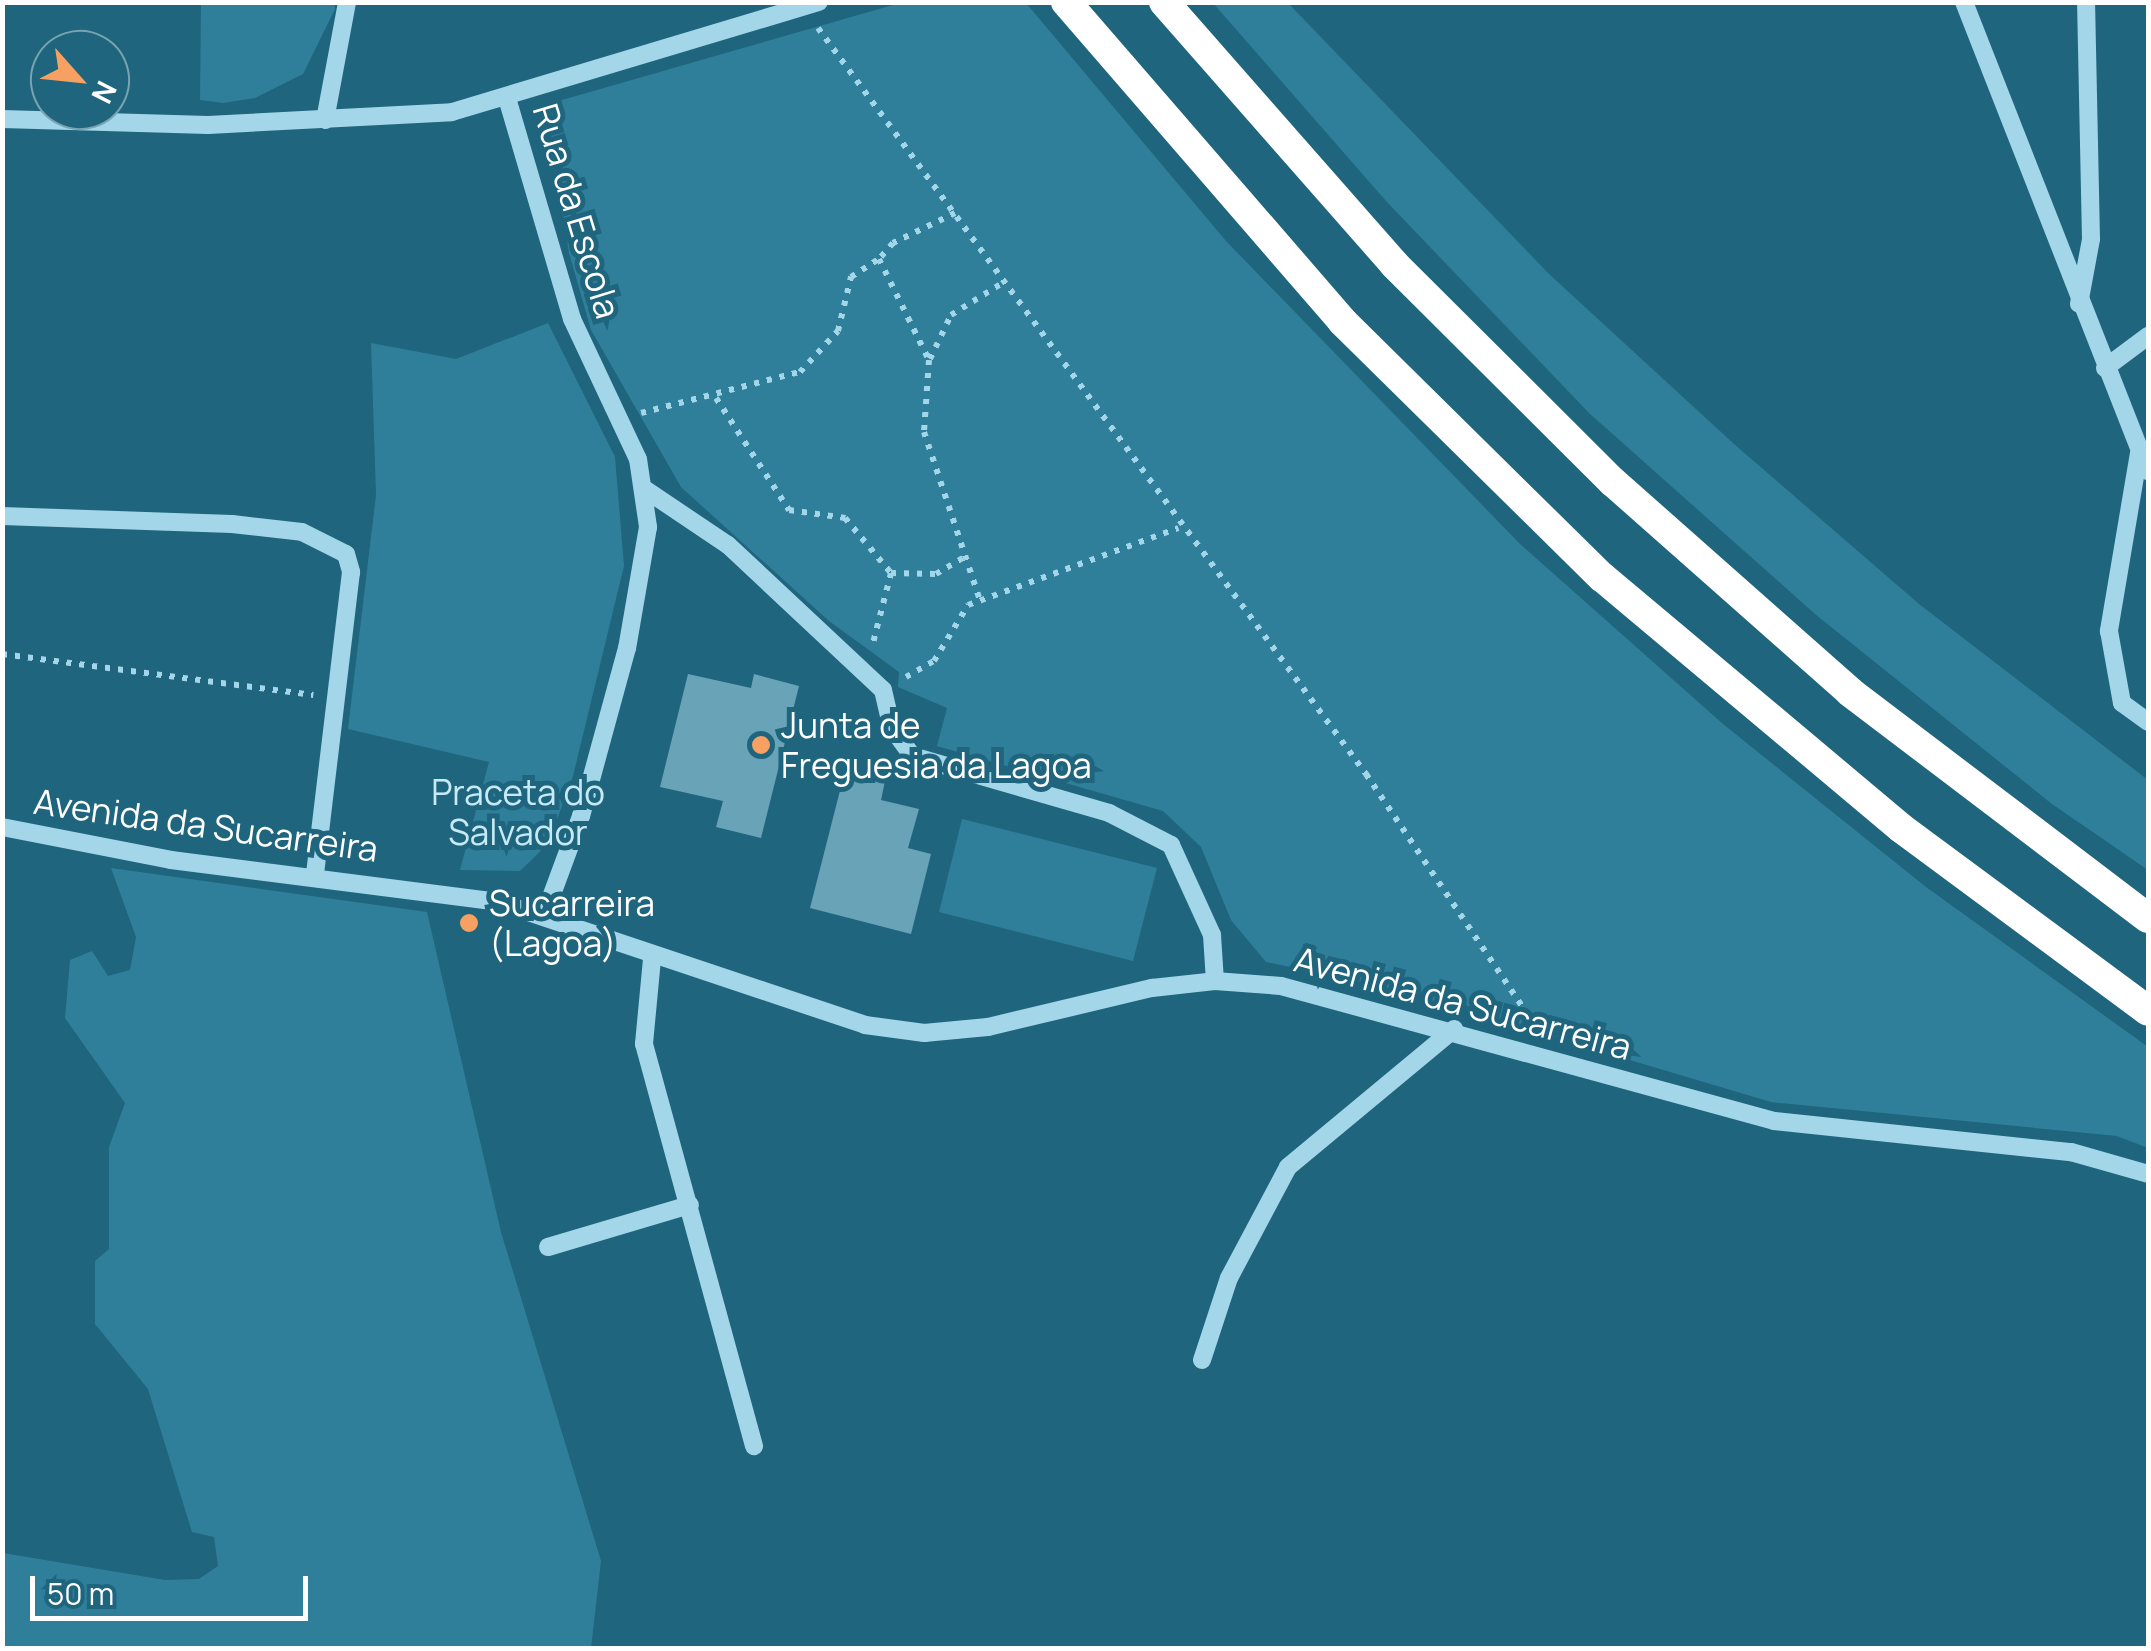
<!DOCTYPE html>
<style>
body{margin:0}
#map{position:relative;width:2151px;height:1651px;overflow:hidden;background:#1f657e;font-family:Manrope,sans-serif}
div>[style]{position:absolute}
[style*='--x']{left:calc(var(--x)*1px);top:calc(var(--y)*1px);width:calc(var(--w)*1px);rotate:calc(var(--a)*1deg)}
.green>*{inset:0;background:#2f7f9b}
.building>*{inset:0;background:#69a3b8}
.path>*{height:6px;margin-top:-3px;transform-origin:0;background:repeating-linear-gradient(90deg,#a3d6e8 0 5px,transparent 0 13px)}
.minor>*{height:18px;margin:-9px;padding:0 9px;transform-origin:9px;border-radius:9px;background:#a3d6e8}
.highway>*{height:30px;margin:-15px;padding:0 15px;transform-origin:15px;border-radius:15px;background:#fff}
.dots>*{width:28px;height:28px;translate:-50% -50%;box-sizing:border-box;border:5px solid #1f657e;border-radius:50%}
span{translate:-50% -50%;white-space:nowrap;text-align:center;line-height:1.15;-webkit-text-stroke:10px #1f657e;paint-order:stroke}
.street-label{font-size:35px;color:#fff}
.poi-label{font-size:35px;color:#fff}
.left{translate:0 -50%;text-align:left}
.park-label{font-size:35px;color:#c6eaf6}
.frame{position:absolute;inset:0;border:5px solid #fff;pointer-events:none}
.north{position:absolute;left:30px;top:30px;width:100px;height:100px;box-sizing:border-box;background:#1f657e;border:2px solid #79a3b2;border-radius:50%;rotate:117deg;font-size:28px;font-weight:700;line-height:40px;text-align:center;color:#fff}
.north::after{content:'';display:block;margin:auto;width:35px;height:45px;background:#f6a062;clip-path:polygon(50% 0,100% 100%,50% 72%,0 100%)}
.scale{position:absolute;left:30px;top:1576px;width:278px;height:45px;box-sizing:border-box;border:5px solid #fff;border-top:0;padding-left:12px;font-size:30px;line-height:35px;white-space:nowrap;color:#fff;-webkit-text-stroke:8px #1f657e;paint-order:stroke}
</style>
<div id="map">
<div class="green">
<i style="clip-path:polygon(201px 3px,334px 2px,335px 9px,303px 74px,255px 98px,223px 103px,200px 100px)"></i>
<i style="clip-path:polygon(900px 3px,1026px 3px,1226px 241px,1520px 544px,1723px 724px,1926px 887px,2148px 1047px,2148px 1148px,2117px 1136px,1771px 1102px,1381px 986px,1266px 962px,1231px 920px,1201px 847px,1163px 811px,937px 746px,947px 708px,898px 687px,899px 672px,829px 621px,681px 487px,591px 330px,569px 253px,548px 114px,555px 102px)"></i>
<i style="clip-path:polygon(1213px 3px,1288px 3px,1549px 274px,1734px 444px,1919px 604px,2148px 780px,2148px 870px,2052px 804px,1815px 614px,1589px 413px,1386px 201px)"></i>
<i style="clip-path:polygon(548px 323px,615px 457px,624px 566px,573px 776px,548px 844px,520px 871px,460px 870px,489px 762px,348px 729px,376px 495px,371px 343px,456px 359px)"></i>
<i style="clip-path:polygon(962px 819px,1157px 868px,1133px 961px,939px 912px)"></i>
<i style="clip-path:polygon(111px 868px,427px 912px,501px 1232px,601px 1561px,591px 1648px,3px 1648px,3px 1553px,165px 1580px,199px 1579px,218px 1566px,214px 1537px,192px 1532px,148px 1389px,95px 1324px,95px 1261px,109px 1249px,109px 1147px,125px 1103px,65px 1018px,70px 960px,92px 951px,108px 976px,130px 970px,136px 937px)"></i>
</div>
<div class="building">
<i style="clip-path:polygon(688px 674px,751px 688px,754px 674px,799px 686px,761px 838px,716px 827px,723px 801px,660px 787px)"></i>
<i style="clip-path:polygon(845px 771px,885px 781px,881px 800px,919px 809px,908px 848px,931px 854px,911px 934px,810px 908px)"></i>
</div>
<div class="path">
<i style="--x:818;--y:28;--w:926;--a:53.7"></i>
<i style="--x:1366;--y:774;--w:306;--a:56.1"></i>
<i style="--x:955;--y:213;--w:69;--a:154.2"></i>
<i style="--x:893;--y:243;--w:21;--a:131"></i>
<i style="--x:879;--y:259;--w:113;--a:63.7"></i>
<i style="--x:929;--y:360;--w:72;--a:94"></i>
<i style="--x:924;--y:432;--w:177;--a:71.6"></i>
<i style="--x:930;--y:359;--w:49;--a:-64.5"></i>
<i style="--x:951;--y:315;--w:62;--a:-31.9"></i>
<i style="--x:716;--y:398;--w:134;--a:56.9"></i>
<i style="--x:789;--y:510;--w:57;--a:8.1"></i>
<i style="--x:845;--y:518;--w:72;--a:50.1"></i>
<i style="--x:891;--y:573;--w:76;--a:104.4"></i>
<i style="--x:641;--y:413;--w:164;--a:-14.5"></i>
<i style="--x:800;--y:372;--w:56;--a:-47.2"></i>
<i style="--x:838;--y:331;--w:56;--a:-76.5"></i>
<i style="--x:851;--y:277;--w:33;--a:-33"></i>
<i style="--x:891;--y:573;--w:45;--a:1.3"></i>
<i style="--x:936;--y:574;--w:35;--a:-31"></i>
<i style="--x:2;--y:654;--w:314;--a:7.5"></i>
<i style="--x:906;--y:677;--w:32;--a:-30"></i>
<i style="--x:934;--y:661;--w:66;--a:-58.7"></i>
<i style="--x:968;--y:605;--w:224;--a:-20.1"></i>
</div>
<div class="minor">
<i style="--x:1964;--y:2;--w:504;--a:68.58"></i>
<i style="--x:507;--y:98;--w:230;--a:73.6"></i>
<i style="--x:572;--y:319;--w:155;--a:64.8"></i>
<i style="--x:638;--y:459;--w:69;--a:81.6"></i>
<i style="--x:648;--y:527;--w:123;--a:99.8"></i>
<i style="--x:627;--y:648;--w:174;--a:105.3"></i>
<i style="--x:581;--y:816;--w:107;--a:110.3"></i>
<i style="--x:2;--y:119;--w:206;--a:1.7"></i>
<i style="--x:208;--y:125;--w:244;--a:-3"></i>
<i style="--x:452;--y:112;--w:383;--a:-16.7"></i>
<i style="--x:325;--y:120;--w:120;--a:-79.4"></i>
<i style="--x:2079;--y:304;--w:66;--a:-79.5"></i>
<i style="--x:2091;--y:239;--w:237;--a:-91.2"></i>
<i style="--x:2105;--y:368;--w:54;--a:-36.7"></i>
<i style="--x:2139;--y:453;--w:181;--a:99.6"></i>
<i style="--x:2109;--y:631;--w:73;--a:79.8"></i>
<i style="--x:2122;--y:703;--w:32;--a:36"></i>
<i style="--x:646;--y:490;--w:99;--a:33.9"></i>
<i style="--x:728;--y:545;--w:212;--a:43.1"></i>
<i style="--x:883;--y:690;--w:39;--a:77"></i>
<i style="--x:892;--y:728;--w:34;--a:54"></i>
<i style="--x:912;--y:756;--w:205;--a:16.1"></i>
<i style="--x:1109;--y:813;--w:70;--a:27.3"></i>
<i style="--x:1171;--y:845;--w:99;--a:65.5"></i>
<i style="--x:1212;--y:935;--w:46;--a:86.3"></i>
<i style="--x:2;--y:516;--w:230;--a:2"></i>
<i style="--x:232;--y:524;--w:70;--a:6.5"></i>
<i style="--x:302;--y:532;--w:49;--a:26.6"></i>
<i style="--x:346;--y:554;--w:19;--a:74"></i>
<i style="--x:351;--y:572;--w:304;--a:96.8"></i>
<i style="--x:2;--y:827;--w:172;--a:11"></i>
<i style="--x:171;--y:860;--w:330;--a:7.3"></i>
<i style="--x:498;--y:902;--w:387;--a:18.5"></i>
<i style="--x:865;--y:1025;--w:60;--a:7.7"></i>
<i style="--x:924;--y:1033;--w:64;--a:-5.4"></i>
<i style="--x:988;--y:1027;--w:169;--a:-13.4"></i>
<i style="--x:1152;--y:988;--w:63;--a:-6.3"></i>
<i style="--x:1215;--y:981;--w:66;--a:4.3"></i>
<i style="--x:1281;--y:986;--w:511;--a:15.31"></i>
<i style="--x:1774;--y:1121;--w:299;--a:6"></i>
<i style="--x:2071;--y:1152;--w:80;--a:15.9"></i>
<i style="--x:652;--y:959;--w:85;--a:95.4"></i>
<i style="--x:644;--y:1044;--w:417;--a:74.7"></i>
<i style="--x:548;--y:1247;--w:148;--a:-16.5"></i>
<i style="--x:1202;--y:1360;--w:86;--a:-71.8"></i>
<i style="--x:1229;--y:1278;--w:126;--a:-62"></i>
<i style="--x:1288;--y:1167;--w:216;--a:-39.7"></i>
</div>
<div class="highway">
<i style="--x:1066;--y:2;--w:422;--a:49.1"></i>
<i style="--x:1342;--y:321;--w:365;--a:44.6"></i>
<i style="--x:1602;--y:577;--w:390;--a:40"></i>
<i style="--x:1901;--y:828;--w:307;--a:36.5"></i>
<i style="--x:1164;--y:2;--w:349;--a:48.7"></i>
<i style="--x:1394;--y:264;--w:309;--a:44.9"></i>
<i style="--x:1613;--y:482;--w:317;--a:41.5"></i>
<i style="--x:1850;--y:692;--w:374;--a:37.2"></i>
</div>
<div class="dots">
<i style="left:761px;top:745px;background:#f6a062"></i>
<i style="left:469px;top:923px;background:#f6a062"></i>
</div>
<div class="street-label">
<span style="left:577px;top:211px;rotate:73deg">Rua da Escola</span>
<span style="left:206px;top:825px;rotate:8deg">Avenida da Sucarreira</span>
<span style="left:1463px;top:1003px;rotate:15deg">Avenida da Sucarreira</span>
</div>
<div class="poi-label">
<span class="left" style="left:781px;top:745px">Junta de<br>Freguesia da Lagoa</span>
<span class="left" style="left:489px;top:923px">Sucarreira<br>(Lagoa)</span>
</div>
<div class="park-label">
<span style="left:518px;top:812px">Praceta do<br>Salvador</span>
</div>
<div class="frame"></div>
<div class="north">N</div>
<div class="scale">50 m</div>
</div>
